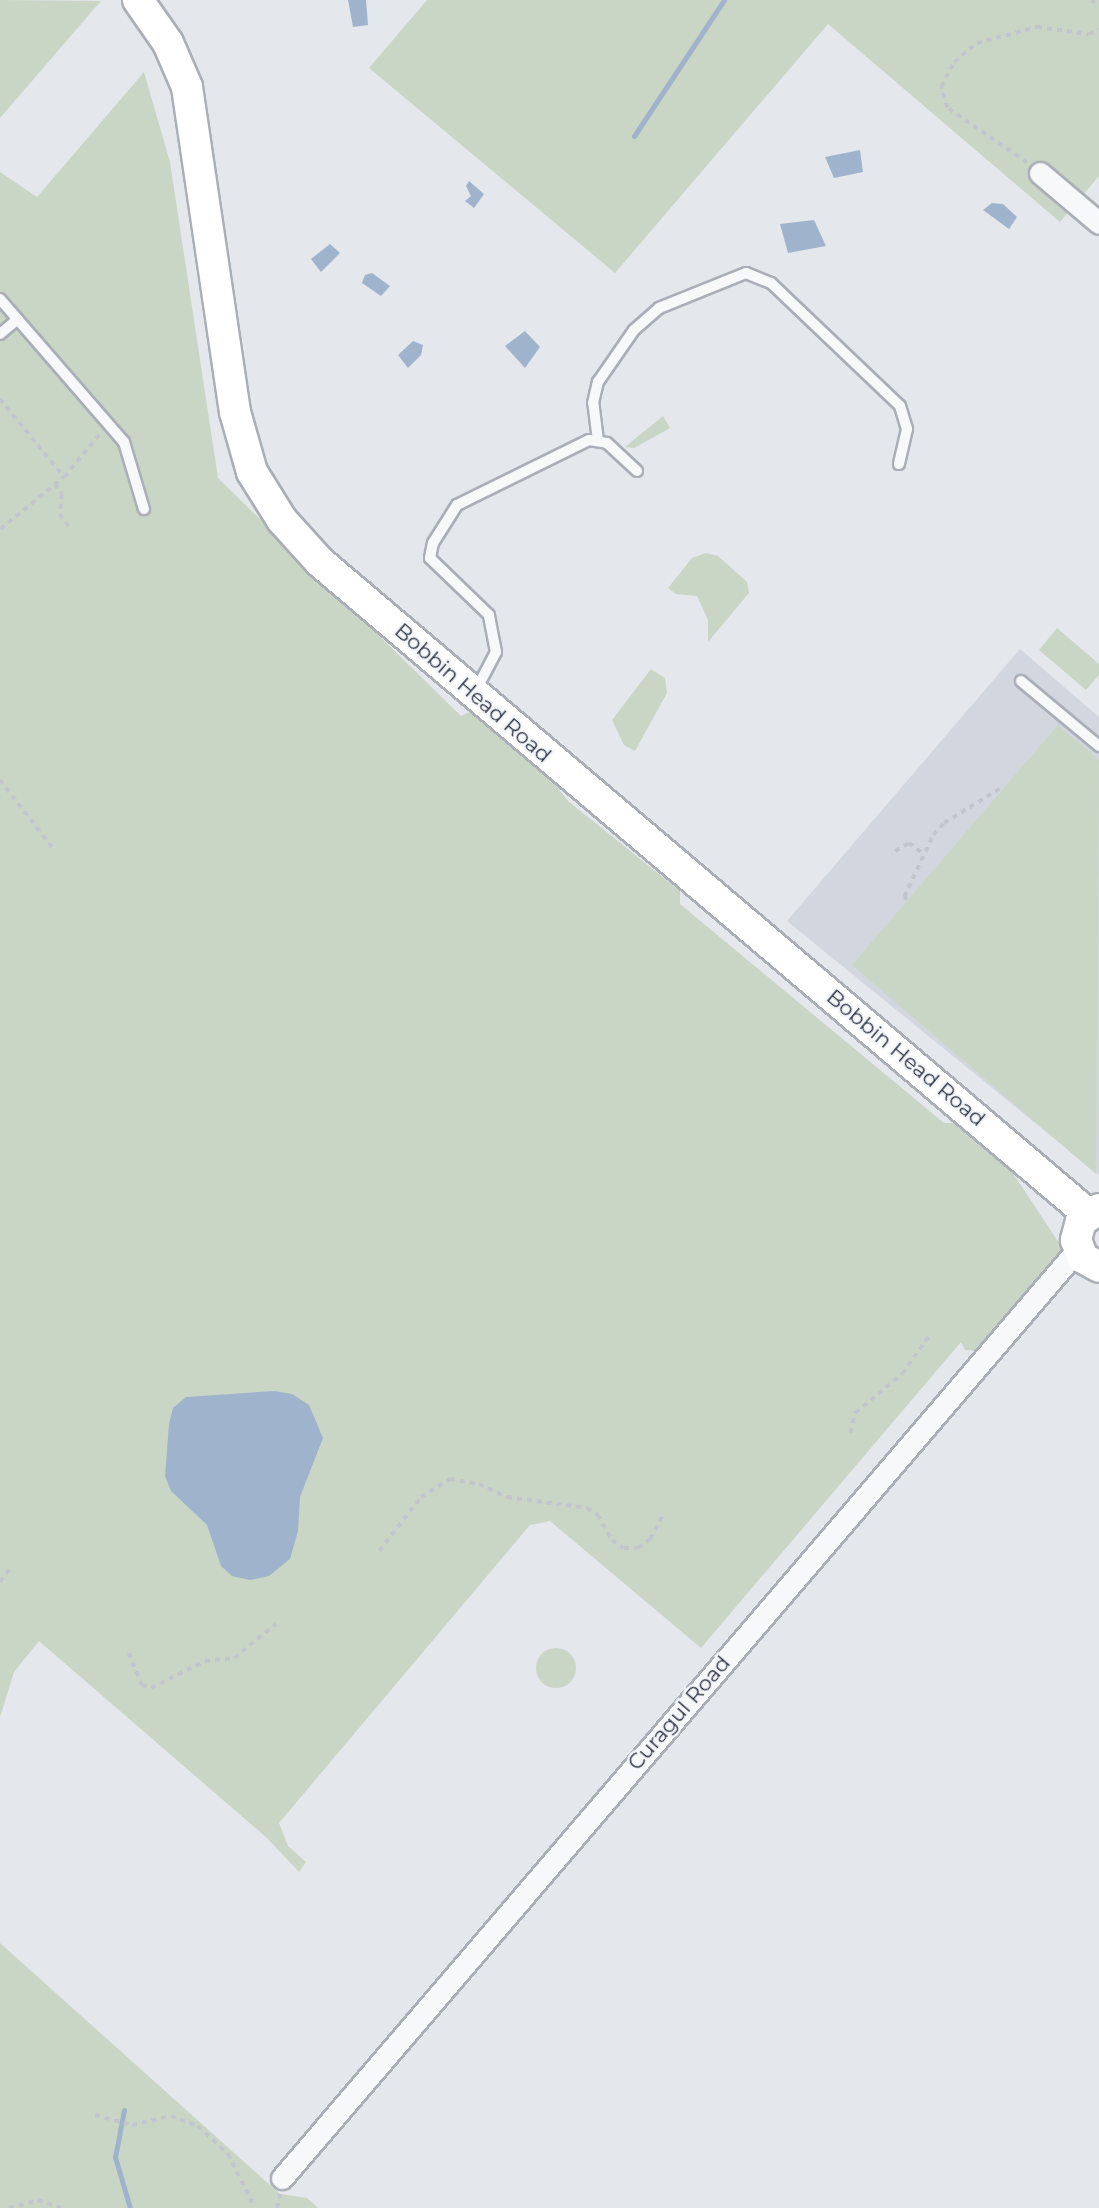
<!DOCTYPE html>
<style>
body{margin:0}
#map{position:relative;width:1099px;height:2208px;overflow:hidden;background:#e4e7ec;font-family:Montserrat,sans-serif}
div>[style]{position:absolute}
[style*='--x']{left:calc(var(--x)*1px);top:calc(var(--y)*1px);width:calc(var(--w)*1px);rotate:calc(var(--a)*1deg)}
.built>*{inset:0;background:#d2d6de}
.green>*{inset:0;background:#c9d6c5}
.round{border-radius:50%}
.water>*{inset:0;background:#9fb4cc}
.stream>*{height:5px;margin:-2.5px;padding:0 2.5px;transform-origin:2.5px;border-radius:2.5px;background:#9fb4cc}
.path>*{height:3.5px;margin-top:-1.75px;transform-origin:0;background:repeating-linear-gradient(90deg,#c2c5cb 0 5px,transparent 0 10px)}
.roads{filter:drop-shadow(2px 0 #a9aeb7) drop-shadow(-2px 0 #a9aeb7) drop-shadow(0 2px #a9aeb7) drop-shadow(0 -2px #a9aeb7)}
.service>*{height:10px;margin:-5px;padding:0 5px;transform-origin:5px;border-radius:5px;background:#f7f8fa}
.minor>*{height:21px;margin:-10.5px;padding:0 10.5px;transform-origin:10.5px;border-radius:10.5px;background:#f7f8fa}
.secondary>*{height:30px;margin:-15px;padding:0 15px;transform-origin:15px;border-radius:15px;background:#fff}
span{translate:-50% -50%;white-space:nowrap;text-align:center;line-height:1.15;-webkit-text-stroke:5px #f4f6f9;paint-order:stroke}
.street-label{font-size:21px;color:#2b3445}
</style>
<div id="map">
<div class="built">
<i style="clip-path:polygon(1020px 649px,1099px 717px,1099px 1175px,787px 921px)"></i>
</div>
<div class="green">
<i style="clip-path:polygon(0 0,101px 1px,0 118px)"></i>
<i style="clip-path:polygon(427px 0,1099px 0,1099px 176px,1060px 222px,828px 24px,615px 273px,369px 68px)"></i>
<i style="clip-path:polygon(144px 72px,170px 162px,218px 478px,461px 716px,491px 702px,568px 801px,680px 891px,680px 904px,944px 1123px,965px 1123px,995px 1146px,1063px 1249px,984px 1351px,965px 1350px,961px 1342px,701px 1648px,550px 1521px,530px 1525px,279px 1823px,288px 1846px,306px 1862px,299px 1872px,267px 1838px,39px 1641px,14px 1672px,0 1717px,0 172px,37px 197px)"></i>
<i style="clip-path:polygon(663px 416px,670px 428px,634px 448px,625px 447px)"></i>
<i style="clip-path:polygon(706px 553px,718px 556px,747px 582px,749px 593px,708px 642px,708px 620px,697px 596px,676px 594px,668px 588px,692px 558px)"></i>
<i style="clip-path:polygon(1057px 628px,1099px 664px,1099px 675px,1086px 690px,1039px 650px)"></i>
<i style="clip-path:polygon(651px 669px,665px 678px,667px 693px,635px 751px,624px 745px,612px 720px)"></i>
<i style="clip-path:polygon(1058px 725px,1099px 760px,1096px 1174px,852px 965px)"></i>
<i class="round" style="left:536px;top:1648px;width:40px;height:40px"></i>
<i style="clip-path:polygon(0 1943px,280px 2194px,307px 2198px,318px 2208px,0 2208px)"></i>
</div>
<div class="water">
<i style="clip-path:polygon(348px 0,366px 0,368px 25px,353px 27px)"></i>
<i style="clip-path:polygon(860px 150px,863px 172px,834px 178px,825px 157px)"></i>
<i style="clip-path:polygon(469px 181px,484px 194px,474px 208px,465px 201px,471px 196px,466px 186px)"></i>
<i style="clip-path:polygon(992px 203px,1003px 204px,1017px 217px,1009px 229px,983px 210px)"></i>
<i style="clip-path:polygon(814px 220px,826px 246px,788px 253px,780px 224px)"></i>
<i style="clip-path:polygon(330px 244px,340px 253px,321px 272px,311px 259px)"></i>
<i style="clip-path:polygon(372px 273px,390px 286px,381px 296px,362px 283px,365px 275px)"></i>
<i style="clip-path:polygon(525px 331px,540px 347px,525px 368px,505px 346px)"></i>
<i style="clip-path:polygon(413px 341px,423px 345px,421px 355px,408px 368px,398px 355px)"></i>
<i style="clip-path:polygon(274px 1391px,292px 1394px,309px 1405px,323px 1438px,300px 1497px,298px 1531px,290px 1559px,269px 1576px,250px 1580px,232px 1576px,221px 1566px,207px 1525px,171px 1491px,165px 1476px,169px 1424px,173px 1408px,186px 1397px)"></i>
</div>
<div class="stream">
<i style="--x:634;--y:136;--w:163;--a:-56.5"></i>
<i style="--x:124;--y:2110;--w:48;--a:100.8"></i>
<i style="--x:115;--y:2157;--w:53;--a:73.6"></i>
</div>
<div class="path">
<i style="--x:1091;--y:0;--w:9;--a:32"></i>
<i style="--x:1027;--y:163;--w:97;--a:-145.5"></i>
<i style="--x:947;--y:108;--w:22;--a:-106"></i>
<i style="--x:941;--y:87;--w:28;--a:-63"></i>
<i style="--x:954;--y:62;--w:30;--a:-40"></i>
<i style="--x:977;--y:43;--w:62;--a:-14.9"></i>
<i style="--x:1037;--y:27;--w:52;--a:7.7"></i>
<i style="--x:1089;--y:34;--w:11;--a:-27"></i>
<i style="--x:0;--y:399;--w:101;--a:50.6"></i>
<i style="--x:55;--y:484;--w:12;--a:55"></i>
<i style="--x:62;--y:494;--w:20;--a:96"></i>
<i style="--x:60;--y:514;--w:19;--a:55"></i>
<i style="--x:0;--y:529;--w:82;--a:-39.1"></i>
<i style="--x:64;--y:477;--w:55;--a:-50.2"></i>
<i style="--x:0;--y:780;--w:85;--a:52.2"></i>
<i style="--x:895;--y:851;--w:16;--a:-30"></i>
<i style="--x:909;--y:843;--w:19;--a:36"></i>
<i style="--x:907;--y:900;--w:4;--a:-135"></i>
<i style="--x:904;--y:897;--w:68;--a:-64.9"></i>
<i style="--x:933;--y:835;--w:16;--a:-47"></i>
<i style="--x:944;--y:823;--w:70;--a:-31.7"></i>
<i style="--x:850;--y:1433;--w:21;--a:-76"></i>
<i style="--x:855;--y:1413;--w:61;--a:-39.7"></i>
<i style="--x:902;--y:1374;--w:47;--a:-54.6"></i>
<i style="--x:379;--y:1551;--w:68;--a:-52.1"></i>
<i style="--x:421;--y:1497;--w:34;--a:-32"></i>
<i style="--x:450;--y:1479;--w:29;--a:10"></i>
<i style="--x:479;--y:1484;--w:31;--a:25"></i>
<i style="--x:507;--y:1497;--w:81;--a:7.8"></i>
<i style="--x:587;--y:1508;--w:13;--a:32"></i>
<i style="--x:598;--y:1515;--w:29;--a:61"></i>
<i style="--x:612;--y:1540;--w:14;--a:34"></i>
<i style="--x:624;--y:1548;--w:14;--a:0"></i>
<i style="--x:638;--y:1548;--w:15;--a:-37"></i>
<i style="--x:650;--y:1539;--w:26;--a:-62"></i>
<i style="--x:0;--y:1582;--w:19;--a:-54"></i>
<i style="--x:129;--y:1653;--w:35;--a:68"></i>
<i style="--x:142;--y:1685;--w:9;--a:18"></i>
<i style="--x:151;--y:1688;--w:60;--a:-26.6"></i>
<i style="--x:205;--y:1661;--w:29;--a:-6"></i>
<i style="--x:234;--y:1658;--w:54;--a:-39"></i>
<i style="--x:95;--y:2115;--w:38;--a:15"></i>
<i style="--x:132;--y:2125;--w:40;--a:-13"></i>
<i style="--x:171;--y:2116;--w:29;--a:20"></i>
<i style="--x:198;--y:2126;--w:41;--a:43"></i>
<i style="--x:228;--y:2154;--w:60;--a:63.4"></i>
<i style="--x:9;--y:2208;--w:30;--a:-15"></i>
<i style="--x:38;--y:2200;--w:24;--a:19"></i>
<i style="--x:277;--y:2208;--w:14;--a:-78"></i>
</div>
<div class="roads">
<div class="service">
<i style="--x:0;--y:299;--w:189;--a:49.1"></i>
<i style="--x:124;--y:442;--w:70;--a:73.4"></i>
<i style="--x:0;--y:334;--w:23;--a:-40"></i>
<i style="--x:598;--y:441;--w:38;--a:-97"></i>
<i style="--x:593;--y:403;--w:22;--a:-77"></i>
<i style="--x:598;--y:382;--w:63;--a:-55.3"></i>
<i style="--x:634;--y:330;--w:33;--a:-41"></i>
<i style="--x:659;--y:308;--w:94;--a:-21.9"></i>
<i style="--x:746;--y:273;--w:27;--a:22"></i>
<i style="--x:771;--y:283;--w:178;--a:43.6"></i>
<i style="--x:900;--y:406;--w:24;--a:73"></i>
<i style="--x:907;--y:429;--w:36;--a:103"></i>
<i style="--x:1021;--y:681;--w:102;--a:39.8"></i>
<i style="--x:475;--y:692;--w:45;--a:-62.3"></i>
<i style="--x:496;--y:652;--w:38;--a:-101"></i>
<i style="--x:489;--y:615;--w:82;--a:-136"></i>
<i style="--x:430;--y:558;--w:15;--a:-79"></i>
<i style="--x:433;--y:543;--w:45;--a:-57.7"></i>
<i style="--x:457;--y:505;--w:147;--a:-26.2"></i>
<i style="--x:589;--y:440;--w:18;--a:9"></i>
<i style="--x:607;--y:443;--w:41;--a:43"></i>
</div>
<div class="minor">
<i style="--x:1040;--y:173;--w:77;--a:40.3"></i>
<i style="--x:282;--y:2178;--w:1223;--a:-49.41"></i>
</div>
<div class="secondary">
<i style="--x:138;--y:0;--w:52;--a:55.1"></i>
<i style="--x:168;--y:43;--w:48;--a:66.6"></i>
<i style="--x:187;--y:87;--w:329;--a:81.6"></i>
<i style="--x:235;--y:412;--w:62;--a:74.2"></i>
<i style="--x:252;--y:472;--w:57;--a:58"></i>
<i style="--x:282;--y:520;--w:57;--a:47.9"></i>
<i style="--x:320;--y:562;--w:1007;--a:40.33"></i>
<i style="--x:1099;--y:1209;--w:22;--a:146"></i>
<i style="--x:1081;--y:1221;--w:20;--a:105"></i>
<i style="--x:1076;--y:1240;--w:19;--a:69"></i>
<i style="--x:1083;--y:1258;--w:18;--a:29"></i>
</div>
</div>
<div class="street-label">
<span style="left:473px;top:693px;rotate:41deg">Bobbin Head Road</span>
<span style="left:906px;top:1058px;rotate:40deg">Bobbin Head Road</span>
<span style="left:679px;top:1713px;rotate:-49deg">Curagul Road</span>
</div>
</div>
